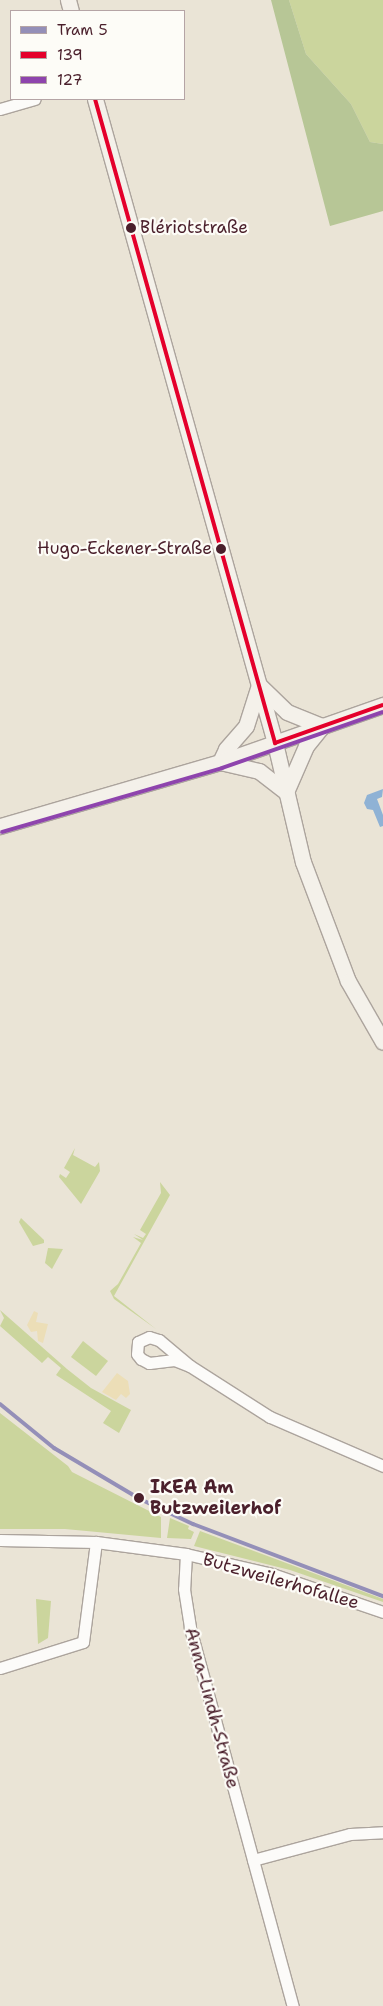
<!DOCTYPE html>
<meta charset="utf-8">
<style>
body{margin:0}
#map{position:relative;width:383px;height:2006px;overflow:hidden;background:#eae4d6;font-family:"Shantell Sans",sans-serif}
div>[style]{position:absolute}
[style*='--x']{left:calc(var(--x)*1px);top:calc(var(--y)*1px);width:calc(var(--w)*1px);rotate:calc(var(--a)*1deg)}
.green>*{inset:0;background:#cbd59d}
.forest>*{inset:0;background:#b7c696}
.sand>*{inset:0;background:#ecdeb7}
.water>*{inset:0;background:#8fb2d5}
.roads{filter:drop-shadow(1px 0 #aca49d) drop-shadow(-1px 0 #aca49d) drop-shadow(0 1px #aca49d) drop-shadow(0 -1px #aca49d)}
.street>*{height:11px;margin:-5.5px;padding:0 5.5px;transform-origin:5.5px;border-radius:5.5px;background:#fcfbf9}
.secondary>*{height:15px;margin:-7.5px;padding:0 7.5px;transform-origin:7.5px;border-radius:7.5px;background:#f4f1ea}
.bus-1>*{height:4px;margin:-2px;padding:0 2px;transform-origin:2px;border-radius:2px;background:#e4002b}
.bus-2>*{height:4px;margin:-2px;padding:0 2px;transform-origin:2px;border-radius:2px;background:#8e44ad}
.tram-1>*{height:4px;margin:-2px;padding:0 2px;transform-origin:2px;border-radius:2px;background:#948fb8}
.dots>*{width:14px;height:14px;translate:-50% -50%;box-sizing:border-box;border:2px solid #fdfcf7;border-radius:50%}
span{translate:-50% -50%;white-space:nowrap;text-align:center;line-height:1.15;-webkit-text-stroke:4.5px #fdfcf7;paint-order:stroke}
.bus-label{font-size:17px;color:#4a1f2b}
.left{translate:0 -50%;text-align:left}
.right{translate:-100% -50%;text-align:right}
.stop-label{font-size:18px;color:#4a1f2b;font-weight:700}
.street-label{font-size:18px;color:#4a1f2b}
.legend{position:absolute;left:10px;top:10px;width:175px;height:90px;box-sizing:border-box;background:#fdfcf7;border:1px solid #b5a4a5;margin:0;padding:6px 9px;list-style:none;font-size:15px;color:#4a1f2b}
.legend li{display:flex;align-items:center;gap:10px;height:25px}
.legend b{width:25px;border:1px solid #b5a4a5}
</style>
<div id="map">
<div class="green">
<i style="clip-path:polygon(289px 0,383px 0,383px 144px,370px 142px,351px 104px,306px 54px)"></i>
<i style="clip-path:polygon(75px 1148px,73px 1155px,95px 1167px,99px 1162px,100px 1171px,81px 1204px,59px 1177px,60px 1174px,66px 1178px,70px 1172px,64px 1168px)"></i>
<i style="clip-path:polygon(160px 1182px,170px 1195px,114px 1296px,156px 1329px,114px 1299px,110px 1291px,118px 1284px,141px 1243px,133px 1237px,143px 1240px,134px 1234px,143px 1238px,146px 1234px,140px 1230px,161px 1193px)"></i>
<i style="clip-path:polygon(21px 1218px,44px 1240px,44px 1243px,33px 1246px,19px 1222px)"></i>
<i style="clip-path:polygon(48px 1248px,63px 1249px,52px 1269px,45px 1263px)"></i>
<i style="clip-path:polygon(0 1310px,67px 1369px,91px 1388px,131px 1410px,119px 1433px,103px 1423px,111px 1411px,56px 1375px,61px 1368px,48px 1357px,42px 1363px,0 1326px,4px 1318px)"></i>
<i style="clip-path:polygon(83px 1341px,108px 1361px,96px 1376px,71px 1357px)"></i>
<i style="clip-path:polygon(0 1413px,68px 1466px,72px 1472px,161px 1517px,161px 1538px,65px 1529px,0 1529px)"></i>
<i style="clip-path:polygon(170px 1518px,189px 1526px,188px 1529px,194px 1532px,191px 1539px,167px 1538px)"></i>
<i style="clip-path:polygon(200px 1531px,383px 1599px,383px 1602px,290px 1570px,194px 1546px)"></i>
<i style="clip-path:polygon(36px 1599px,51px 1601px,48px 1638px,38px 1644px)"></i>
</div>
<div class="forest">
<i style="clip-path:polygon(271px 0,289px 0,306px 54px,351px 104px,370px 142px,383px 144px,383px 211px,330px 226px)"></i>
</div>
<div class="sand">
<i style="clip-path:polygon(34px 1311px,38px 1313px,36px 1322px,48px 1324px,43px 1343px,38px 1341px,37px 1331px,31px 1332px,27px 1325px)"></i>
<i style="clip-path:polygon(117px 1373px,128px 1381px,130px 1394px,126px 1398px,121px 1394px,116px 1400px,102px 1392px)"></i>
</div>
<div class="water">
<i style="clip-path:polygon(383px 789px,382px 797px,377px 799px,383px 815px,383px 826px,380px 827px,373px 810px,367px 809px,364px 803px,367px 795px)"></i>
</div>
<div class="roads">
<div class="street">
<i style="--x:0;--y:109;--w:36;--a:-16"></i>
<i style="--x:190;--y:1366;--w:17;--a:-159"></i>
<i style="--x:174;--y:1360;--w:25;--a:173"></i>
<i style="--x:149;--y:1363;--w:9;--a:-153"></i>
<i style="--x:141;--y:1359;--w:6;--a:-129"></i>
<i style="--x:137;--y:1354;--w:12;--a:-85"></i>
<i style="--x:138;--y:1342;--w:12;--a:-24"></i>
<i style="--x:149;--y:1337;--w:10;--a:17"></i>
<i style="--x:159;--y:1340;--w:40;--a:40"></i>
<i style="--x:190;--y:1366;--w:95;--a:32.5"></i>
<i style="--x:270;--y:1417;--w:123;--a:23.4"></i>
<i style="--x:0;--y:1540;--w:96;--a:1.2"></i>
<i style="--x:96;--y:1542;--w:91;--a:7.6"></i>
<i style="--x:186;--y:1554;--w:88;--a:13.1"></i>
<i style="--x:272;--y:1574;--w:117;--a:18.9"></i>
<i style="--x:186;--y:1554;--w:35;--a:93"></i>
<i style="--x:184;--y:1589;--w:39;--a:81"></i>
<i style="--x:190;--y:1628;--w:392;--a:74.8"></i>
<i style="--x:0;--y:1668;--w:87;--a:-17.4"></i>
<i style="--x:83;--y:1642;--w:101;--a:-82.6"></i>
<i style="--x:253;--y:1860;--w:100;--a:-15"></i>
<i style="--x:350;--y:1834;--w:33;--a:-3"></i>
</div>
<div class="secondary">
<i style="--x:68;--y:0;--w:11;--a:75"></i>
<i style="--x:95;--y:99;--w:669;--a:74.38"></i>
<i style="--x:275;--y:743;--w:122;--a:76.8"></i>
<i style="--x:303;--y:862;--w:127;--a:69.3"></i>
<i style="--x:348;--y:981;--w:70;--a:60.2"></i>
<i style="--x:260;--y:686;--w:37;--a:44"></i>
<i style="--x:287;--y:712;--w:38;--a:22"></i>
<i style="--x:220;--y:762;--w:14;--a:-65"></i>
<i style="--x:226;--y:749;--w:30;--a:-49"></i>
<i style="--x:246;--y:726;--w:43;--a:-72.4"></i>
<i style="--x:220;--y:762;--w:40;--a:13"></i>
<i style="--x:259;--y:771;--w:34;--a:38"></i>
<i style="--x:286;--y:792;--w:50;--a:-66.5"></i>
<i style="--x:306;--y:746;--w:26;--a:-51"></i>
<i style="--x:0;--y:826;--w:229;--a:-16.2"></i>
<i style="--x:220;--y:762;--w:173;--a:-19.3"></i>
</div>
</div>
<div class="bus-1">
<i style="--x:95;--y:99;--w:669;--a:74.38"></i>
<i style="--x:275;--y:743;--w:114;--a:-19.4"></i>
</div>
<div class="bus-2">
<i style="--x:2;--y:832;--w:229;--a:-16.2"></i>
<i style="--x:222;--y:768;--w:170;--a:-19.2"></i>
</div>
<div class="tram-1">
<i style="--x:0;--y:1404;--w:70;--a:39.2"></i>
<i style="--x:54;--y:1448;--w:100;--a:30.7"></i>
<i style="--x:140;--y:1499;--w:59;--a:25.3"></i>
<i style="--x:193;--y:1524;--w:203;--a:20.8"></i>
</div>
<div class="dots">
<i style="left:131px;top:228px;background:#4a1f2b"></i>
<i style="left:221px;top:549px;background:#4a1f2b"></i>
<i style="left:139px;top:1498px;background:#4a1f2b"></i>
</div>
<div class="bus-label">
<span class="left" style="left:140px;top:228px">Blériotstraße</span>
<span class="right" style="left:212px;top:549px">Hugo-Eckener-Straße</span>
</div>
<div class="stop-label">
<span class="left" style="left:150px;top:1498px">IKEA Am<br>Butzweilerhof</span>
</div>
<div class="street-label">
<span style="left:281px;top:1581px;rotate:16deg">Butzweilerhofallee</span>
<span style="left:212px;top:1708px;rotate:75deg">Anna-Lindh-Straße</span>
</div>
<ul class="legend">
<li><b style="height:6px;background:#948fb8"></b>Tram 5</li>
<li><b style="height:6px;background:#e4002b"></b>139</li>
<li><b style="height:6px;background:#8e44ad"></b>127</li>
</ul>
</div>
